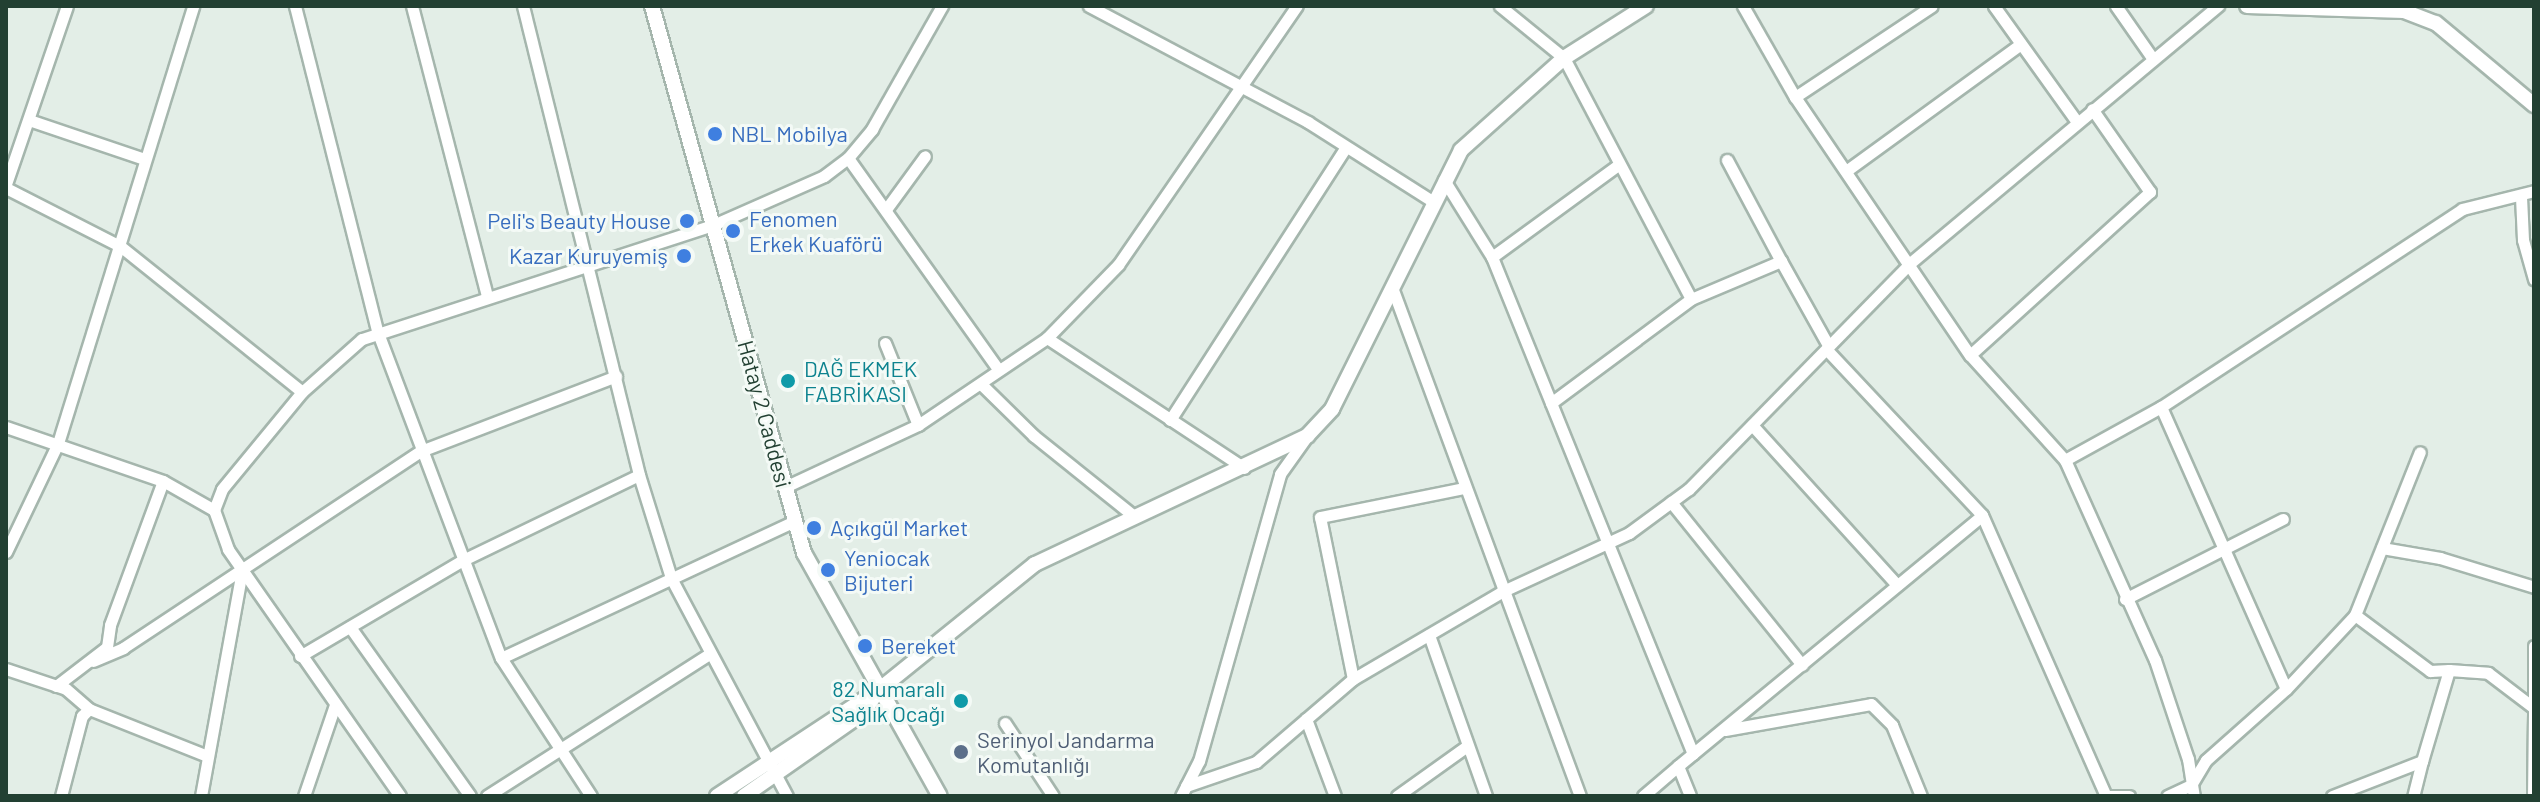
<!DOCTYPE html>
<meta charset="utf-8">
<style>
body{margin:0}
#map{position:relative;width:2540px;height:802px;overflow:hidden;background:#e3eee7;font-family:Barlow,sans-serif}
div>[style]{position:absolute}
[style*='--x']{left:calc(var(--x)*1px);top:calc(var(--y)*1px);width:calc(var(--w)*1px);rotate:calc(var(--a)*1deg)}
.roads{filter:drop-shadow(2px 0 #a5b6ad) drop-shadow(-2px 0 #a5b6ad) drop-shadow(0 2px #a5b6ad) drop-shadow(0 -2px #a5b6ad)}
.minor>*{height:11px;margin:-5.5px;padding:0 5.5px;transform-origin:5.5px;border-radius:5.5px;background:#fff}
.tertiary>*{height:14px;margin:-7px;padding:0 7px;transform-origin:7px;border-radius:7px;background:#fff}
.dots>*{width:22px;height:22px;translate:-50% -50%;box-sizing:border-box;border:4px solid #f4faf6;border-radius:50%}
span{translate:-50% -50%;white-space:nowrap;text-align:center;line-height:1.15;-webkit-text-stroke:6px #f4faf6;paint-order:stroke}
.shop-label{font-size:22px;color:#366cbe}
.left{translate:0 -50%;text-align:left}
.right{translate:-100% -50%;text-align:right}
.culture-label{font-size:22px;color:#0d838f}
.street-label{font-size:22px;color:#224032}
.service-label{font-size:22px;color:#4e5e75}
.frame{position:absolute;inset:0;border:8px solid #224032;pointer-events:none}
</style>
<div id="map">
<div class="roads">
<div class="minor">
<i style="--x:295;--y:6;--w:337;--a:75.8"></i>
<i style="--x:378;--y:333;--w:347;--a:69.3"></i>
<i style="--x:412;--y:6;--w:301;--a:75.5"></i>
<i style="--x:523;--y:6;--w:483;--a:76.1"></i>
<i style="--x:639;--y:475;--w:108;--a:72.7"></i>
<i style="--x:671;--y:578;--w:247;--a:62"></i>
<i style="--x:1089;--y:6;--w:248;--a:27.9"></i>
<i style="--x:1308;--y:122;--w:147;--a:32.5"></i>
<i style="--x:1500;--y:6;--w:82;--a:39.1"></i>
<i style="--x:1564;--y:58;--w:272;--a:62.2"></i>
<i style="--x:1743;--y:6;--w:105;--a:60.3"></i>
<i style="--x:1795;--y:97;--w:312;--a:55.9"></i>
<i style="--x:1970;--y:355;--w:142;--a:47.9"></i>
<i style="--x:2065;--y:460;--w:219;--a:65.8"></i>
<i style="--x:2155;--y:660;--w:104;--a:71.6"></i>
<i style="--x:2188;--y:759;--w:37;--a:81"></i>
<i style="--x:1994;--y:6;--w:143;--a:54.4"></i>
<i style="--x:2116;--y:6;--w:65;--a:55.1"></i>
<i style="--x:1795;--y:97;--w:164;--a:-33.6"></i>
<i style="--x:29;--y:120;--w:121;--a:18.7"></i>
<i style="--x:848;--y:158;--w:259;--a:54.6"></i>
<i style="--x:1727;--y:160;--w:115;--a:61.9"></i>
<i style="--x:1846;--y:171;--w:216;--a:-36"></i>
<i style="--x:1444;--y:180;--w:91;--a:58.1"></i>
<i style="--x:1492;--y:257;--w:536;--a:67.98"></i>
<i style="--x:6;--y:184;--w:188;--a:-71.1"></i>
<i style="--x:6;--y:188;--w:128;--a:27"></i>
<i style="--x:120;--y:246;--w:233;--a:38.7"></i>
<i style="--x:2521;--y:197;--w:43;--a:87.3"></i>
<i style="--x:2523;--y:240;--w:41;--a:74.2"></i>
<i style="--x:887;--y:208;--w:64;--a:-53.8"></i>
<i style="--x:1492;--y:257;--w:155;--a:-36.1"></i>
<i style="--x:1393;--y:290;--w:539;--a:69.72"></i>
<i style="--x:1047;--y:338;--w:102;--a:-45.8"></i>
<i style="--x:1118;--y:265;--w:315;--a:-55.4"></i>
<i style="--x:885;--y:343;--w:88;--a:68.1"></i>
<i style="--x:1827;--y:350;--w:226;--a:46.8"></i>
<i style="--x:1982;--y:515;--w:307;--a:66.2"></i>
<i style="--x:1970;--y:355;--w:243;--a:-42.2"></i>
<i style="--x:2150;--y:192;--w:101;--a:-124.9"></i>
<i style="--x:982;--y:385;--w:73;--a:44.4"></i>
<i style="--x:1034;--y:436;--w:129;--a:38.7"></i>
<i style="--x:1551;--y:403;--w:174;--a:-36.6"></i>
<i style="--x:1691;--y:299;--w:98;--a:-22.9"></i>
<i style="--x:1781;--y:261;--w:98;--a:60.8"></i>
<i style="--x:2161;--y:407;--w:308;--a:66.1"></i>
<i style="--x:2286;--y:689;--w:107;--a:138.4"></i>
<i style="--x:2206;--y:760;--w:29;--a:121"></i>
<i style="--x:2191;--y:785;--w:26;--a:155"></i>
<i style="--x:1170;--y:420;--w:323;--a:-57.2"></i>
<i style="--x:1752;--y:425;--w:216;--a:47.8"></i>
<i style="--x:6;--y:427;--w:166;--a:19"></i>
<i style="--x:163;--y:481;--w:59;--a:29.6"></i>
<i style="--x:2065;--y:460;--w:110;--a:-28.9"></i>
<i style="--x:2161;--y:407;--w:360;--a:-33.3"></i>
<i style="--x:2462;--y:209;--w:74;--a:-14"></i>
<i style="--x:785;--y:487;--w:147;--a:-25"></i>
<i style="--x:918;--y:425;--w:156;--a:-34"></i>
<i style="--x:1047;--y:338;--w:236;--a:33.4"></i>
<i style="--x:1671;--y:502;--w:209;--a:51.2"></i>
<i style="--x:2382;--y:548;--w:59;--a:9.8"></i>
<i style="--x:2440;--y:558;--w:98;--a:17.1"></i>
<i style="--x:6;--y:552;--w:121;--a:-64.5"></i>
<i style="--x:58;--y:443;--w:457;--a:-72.8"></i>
<i style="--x:2125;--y:599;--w:177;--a:-26.9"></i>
<i style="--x:2355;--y:615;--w:94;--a:36.7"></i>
<i style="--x:2430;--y:671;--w:19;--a:-3"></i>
<i style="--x:2449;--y:670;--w:95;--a:106.5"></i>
<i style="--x:350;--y:627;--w:207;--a:54.6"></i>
<i style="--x:1429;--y:635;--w:171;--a:70.5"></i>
<i style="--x:300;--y:656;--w:189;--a:-30.5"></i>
<i style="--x:463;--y:560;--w:195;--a:-25.8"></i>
<i style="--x:93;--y:661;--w:33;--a:-23"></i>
<i style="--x:123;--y:648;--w:357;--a:-33.5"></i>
<i style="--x:421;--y:451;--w:209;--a:-21"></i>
<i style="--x:6;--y:669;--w:63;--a:18.4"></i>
<i style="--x:66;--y:689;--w:30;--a:41"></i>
<i style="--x:2449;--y:670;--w:39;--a:4"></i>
<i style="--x:2488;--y:673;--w:58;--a:37.3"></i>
<i style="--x:1353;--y:679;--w:165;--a:-101.5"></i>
<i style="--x:1320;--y:517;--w:147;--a:-11.4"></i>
<i style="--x:56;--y:686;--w:64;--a:-37.4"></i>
<i style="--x:107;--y:647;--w:22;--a:-82"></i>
<i style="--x:110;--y:625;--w:153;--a:-69.8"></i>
<i style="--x:2286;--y:689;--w:101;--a:-47"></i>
<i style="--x:2355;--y:615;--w:175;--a:-68.3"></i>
<i style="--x:2534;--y:708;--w:62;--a:-90"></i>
<i style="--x:1306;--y:719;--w:82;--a:69.4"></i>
<i style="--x:1005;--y:723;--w:87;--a:56.7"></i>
<i style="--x:1725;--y:730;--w:148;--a:-10.1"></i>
<i style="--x:1871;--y:704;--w:30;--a:45"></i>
<i style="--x:1892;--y:725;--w:77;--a:67.8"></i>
<i style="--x:1678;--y:766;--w:394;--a:-39.5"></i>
<i style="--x:1186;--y:786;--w:74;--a:-18.9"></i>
<i style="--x:1256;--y:762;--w:128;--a:-40.6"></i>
<i style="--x:1353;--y:679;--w:172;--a:-30.4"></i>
<i style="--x:1501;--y:592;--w:141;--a:-24.7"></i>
<i style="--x:1629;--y:533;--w:74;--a:-36.3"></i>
<i style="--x:1689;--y:489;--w:315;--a:-45.6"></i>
<i style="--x:1909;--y:264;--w:403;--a:-39.9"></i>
<i style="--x:61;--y:796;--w:83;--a:-75.3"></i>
<i style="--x:82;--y:716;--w:10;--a:-45"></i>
<i style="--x:89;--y:709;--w:127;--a:21.7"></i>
<i style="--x:201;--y:796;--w:230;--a:-79.7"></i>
<i style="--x:304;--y:796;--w:96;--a:-71.2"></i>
<i style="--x:400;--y:796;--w:301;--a:-124.9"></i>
<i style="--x:228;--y:549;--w:41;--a:-109.7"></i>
<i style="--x:214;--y:510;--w:22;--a:-69"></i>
<i style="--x:222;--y:489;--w:126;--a:-50.5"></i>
<i style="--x:302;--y:392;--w:80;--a:-41.5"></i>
<i style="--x:362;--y:339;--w:369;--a:-18"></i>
<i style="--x:713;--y:225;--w:121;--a:-23.8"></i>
<i style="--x:824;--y:176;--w:30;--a:-37"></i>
<i style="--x:848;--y:158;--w:38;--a:-50"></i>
<i style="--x:872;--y:129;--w:142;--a:-60.4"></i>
<i style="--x:487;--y:796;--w:264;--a:-32.6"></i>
<i style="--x:591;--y:796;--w:165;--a:-123.1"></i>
<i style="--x:501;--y:658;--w:324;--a:-25"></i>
<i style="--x:1181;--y:796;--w:39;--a:-63"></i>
<i style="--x:1199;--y:761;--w:298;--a:-74.2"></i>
<i style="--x:1280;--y:474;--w:47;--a:-54.6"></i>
<i style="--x:1397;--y:796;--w:86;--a:-35.5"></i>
<i style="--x:1643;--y:796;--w:46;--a:-40.6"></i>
<i style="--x:1678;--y:766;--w:32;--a:68"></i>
<i style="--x:2104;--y:796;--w:25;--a:0"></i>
<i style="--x:2332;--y:796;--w:97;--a:-21.3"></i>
<i style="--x:2422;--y:761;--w:36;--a:104"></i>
<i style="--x:2533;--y:796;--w:88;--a:-89.3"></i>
</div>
<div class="tertiary">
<i style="--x:652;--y:6;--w:568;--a:74.47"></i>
<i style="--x:804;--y:553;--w:278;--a:60.8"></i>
<i style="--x:2247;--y:6;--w:157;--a:1.8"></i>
<i style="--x:2404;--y:11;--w:34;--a:21"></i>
<i style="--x:2436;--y:23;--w:128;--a:39.9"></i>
<i style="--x:717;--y:796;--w:195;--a:-33.3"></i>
<i style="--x:880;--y:689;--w:199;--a:-38.9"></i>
<i style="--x:1035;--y:564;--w:301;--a:-25.2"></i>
<i style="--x:1307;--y:436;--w:37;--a:-47"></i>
<i style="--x:1332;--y:409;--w:289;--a:-63.5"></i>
<i style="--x:1461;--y:150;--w:138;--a:-41.8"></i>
<i style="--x:1564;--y:58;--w:97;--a:-32.4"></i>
<i style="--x:744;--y:796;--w:145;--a:-34.9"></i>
<i style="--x:863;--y:713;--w:25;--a:-56"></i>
</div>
</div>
<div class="dots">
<i style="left:715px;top:134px;background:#3f7fe0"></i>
<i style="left:687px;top:221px;background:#3f7fe0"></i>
<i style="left:733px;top:231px;background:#3f7fe0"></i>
<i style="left:684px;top:256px;background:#3f7fe0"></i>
<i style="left:788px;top:381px;background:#0f9aa8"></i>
<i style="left:814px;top:528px;background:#3f7fe0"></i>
<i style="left:828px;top:570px;background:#3f7fe0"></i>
<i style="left:865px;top:646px;background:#3f7fe0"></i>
<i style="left:961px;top:701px;background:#0f9aa8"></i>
<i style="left:961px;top:752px;background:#5c6f8a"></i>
</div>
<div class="shop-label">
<span class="left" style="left:731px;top:134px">NBL Mobilya</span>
<span class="left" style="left:749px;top:231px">Fenomen<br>Erkek Kuaförü</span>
<span class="right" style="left:671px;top:221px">Peli's Beauty House</span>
<span class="right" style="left:668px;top:256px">Kazar Kuruyemiş</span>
<span class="left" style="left:830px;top:528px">Açıkgül Market</span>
<span class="left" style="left:844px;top:570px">Yeniocak<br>Bijuteri</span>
<span class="left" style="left:881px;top:646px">Bereket</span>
</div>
<div class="culture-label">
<span class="left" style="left:804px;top:381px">DAĞ EKMEK<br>FABRİKASI</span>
<span class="right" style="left:945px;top:701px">82 Numaralı<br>Sağlık Ocağı</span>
</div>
<div class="street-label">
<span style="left:765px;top:414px;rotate:75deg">Hatay 2 Caddesi</span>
</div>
<div class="service-label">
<span class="left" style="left:977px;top:752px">Serinyol Jandarma<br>Komutanlığı</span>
</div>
<div class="frame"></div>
</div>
